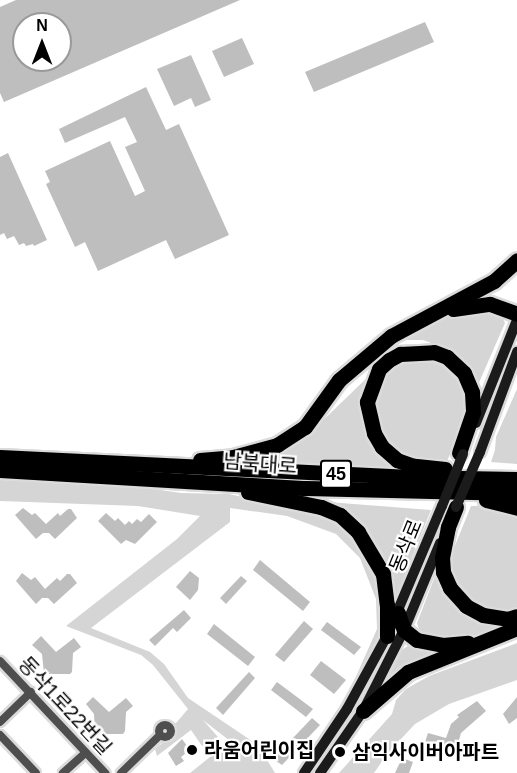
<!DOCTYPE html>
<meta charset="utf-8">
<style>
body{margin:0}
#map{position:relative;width:517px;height:773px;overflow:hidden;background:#fff;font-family:Helvetica,"Noto Sans KR",sans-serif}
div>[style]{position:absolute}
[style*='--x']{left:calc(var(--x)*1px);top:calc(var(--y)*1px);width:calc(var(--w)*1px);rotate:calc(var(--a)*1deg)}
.green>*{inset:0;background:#d5d5d5}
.building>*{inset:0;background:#bebebe}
.roads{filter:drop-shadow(2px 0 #dbdbdb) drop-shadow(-2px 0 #dbdbdb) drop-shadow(0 2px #dbdbdb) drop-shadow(0 -2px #dbdbdb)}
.street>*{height:8px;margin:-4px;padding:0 4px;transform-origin:4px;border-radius:4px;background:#4e4e4e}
.street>.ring{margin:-4px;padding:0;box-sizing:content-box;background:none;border:8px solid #4e4e4e;border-radius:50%}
.secondary>*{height:10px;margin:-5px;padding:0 5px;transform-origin:5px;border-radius:5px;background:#1b1b1b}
.highway>*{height:15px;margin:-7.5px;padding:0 7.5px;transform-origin:7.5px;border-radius:7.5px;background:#000}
.secondary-bridge>*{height:10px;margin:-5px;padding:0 5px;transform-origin:5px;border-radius:5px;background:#1b1b1b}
.dots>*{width:16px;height:16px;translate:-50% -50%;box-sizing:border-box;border:3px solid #fff;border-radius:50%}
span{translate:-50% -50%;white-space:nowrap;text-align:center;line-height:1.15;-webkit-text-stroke:4.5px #fff;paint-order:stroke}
.shield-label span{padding:2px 4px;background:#fff;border:2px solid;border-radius:4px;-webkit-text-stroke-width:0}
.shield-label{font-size:18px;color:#000;font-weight:700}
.street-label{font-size:20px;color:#000}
.poi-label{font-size:20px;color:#000;font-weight:700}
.left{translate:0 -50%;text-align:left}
.north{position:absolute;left:12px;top:12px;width:60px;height:60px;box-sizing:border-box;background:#fff;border:2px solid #999;border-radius:50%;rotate:0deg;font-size:16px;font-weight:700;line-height:24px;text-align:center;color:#000}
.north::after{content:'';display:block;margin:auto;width:21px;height:27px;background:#000;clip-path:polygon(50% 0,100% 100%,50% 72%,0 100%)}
</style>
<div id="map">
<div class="green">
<i style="clip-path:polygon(459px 310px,498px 310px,505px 323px,474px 394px,448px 349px,423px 340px,402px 340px)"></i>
<i style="clip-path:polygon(409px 356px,446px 361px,466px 387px,467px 412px,446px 464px,414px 462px,391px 448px,374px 425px,375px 385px,387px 369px)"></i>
<i style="clip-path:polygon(375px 370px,363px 405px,365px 430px,373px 445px,395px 466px,404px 471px,257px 462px,290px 447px,313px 430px)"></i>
<i style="clip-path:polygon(517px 389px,517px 464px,491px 462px,495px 450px,496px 437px)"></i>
<i style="clip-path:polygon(0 480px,133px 486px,181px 493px,229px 494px,311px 512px,340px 526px,367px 551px,381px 586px,381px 636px,351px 698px,347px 697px,377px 629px,376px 599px,360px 558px,336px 534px,287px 516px,230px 508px,230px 522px,91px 628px,150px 652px,164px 664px,188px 698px,258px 745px,275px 773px,190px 773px,230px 741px,203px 720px,218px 737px,202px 746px,191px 730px,157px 756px,155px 749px,171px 736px,171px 726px,167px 722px,176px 723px,188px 709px,153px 665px,141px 655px,66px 626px,177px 539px,200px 516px,138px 506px,0 501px)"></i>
<i style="clip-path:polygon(315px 501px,431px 510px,396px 597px,393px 575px,382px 552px,371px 536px,358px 524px)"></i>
<i style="clip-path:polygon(494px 505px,517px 513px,517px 611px,503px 614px,470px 604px,454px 583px,450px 558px,471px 506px)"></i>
<i style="clip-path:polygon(440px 563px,452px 595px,517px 622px,471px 641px,429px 639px,420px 633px,417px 623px)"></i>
<i style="clip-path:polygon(412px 643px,451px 650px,385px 683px,402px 650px)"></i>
<i style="clip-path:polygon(517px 643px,517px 680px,449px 704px,415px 724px,387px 754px,374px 773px,339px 773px,392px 714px,396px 700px,406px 689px,429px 676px)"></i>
</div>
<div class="building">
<i style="clip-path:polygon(evenodd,16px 0,240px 0,4px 102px,0 93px,0 7px,16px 0,24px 24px,60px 24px,60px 60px,24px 60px,24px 24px)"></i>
<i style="clip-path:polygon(425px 22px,434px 42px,314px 92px,305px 72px)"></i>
<i style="clip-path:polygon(242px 38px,254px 64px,224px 77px,212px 51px)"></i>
<i style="clip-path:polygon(191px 55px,211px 100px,195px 107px,191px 98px,174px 106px,157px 69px)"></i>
<i style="clip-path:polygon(146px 87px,166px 130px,179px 124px,229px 235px,175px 259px,166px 240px,98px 271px,85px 242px,75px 247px,46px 184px,50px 182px,45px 171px,110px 141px,135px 196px,145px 191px,125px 147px,137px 142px,125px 117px,65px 143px,59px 129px)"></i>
<i style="clip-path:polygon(8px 153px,47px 240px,34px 246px,33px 244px,26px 246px,24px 243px,19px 245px,14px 236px,7px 239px,4px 233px,0 235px,0 157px)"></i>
<i style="clip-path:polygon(23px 508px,32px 515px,35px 513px,46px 524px,58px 513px,60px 516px,68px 509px,71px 509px,77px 518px,55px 539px,49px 533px,43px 533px,36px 539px,15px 515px)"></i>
<i style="clip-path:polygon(106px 513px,115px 521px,118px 518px,125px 525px,129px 521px,132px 524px,137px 519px,141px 522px,149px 514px,157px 522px,135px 544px,126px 540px,121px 544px,98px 521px)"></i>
<i style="clip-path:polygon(260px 560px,310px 602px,303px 611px,253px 570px)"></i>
<i style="clip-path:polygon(190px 571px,199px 578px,198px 590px,190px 600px,176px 587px)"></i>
<i style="clip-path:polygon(22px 573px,31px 580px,35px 577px,45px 589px,57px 578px,60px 581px,67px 574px,70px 574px,77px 583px,54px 604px,48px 598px,42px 598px,36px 604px,16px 581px)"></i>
<i style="clip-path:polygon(241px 576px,247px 581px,226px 604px,220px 598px)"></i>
<i style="clip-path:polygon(184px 610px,191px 618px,177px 632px,173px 628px,155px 646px,149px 640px)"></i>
<i style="clip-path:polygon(304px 621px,313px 629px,284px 662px,275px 655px)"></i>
<i style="clip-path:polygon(327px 622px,361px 647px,354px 655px,321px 630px)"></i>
<i style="clip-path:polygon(214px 624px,255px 657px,248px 666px,207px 634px)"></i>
<i style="clip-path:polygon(41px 636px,56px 652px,74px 638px,81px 647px,73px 653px,72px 672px,70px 674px,44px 674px,42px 654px,32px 645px)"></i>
<i style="clip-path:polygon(321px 661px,346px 680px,334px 694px,310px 675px)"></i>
<i style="clip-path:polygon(249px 672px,255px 678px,223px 715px,216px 708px)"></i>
<i style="clip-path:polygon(277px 682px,313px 709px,306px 717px,271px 690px)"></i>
<i style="clip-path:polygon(93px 697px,109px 712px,126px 698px,133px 706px,126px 712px,125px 731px,123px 734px,95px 734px,94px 714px,86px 704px)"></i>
<i style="clip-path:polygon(517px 697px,517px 718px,509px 724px,503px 714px)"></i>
<i style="clip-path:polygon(477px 701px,486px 711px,461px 733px,454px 758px,424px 745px,428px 733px,446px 738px,451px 724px,459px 717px,457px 715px)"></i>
<i style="clip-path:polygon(312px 718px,320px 725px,282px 765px,273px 759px)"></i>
<i style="clip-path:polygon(182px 739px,190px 750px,181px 757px,184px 761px,176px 766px,168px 753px)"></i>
<i style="clip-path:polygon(402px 758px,413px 762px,409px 773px,395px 773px)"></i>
</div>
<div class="roads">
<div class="street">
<i style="--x:0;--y:661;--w:154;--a:46.8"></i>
<i style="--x:0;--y:722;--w:43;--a:-44.1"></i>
<i class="ring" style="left:159px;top:725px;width:4px;height:4px"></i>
<i style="--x:0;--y:735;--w:52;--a:46.5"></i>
<i style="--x:63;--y:773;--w:30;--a:-42"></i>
<i style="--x:121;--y:773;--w:54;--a:-44.3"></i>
</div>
<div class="secondary">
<i style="--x:476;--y:423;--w:111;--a:-68.3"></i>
<i style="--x:480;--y:452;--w:107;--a:-69.7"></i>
<i style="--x:304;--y:773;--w:77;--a:-56.1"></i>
<i style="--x:347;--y:709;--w:83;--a:-61.3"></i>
<i style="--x:387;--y:636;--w:141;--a:-67.1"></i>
<i style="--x:320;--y:773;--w:75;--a:-55.3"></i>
<i style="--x:363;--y:711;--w:91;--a:-63.2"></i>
<i style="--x:404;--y:630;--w:94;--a:-67.5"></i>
</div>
<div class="highway">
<i style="--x:453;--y:309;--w:37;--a:-8"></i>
<i style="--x:490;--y:304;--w:29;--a:20"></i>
<i style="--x:0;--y:457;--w:406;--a:2.8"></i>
<i style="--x:406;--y:477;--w:111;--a:1"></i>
<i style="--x:200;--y:460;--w:33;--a:-5"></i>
<i style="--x:233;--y:457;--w:46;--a:-15.3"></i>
<i style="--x:277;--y:445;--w:33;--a:-33"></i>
<i style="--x:305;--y:427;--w:58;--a:-54.1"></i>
<i style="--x:339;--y:380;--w:68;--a:-40.2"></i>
<i style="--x:391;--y:336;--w:117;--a:-28.1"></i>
<i style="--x:494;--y:281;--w:31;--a:-42"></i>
<i style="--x:445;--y:469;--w:31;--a:-174"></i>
<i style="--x:414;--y:466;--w:18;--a:-161"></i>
<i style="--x:397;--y:460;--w:20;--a:-139"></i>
<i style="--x:382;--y:447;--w:16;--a:-120"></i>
<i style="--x:374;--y:433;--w:32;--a:-103"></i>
<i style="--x:367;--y:402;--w:35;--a:-70"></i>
<i style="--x:379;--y:369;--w:13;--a:-42"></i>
<i style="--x:389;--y:360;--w:13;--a:-29"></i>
<i style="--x:400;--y:354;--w:34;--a:-3"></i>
<i style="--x:434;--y:352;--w:14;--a:21"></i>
<i style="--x:447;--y:357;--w:23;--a:43"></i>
<i style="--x:464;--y:373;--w:21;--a:67"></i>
<i style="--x:472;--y:392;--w:20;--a:87"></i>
<i style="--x:473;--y:412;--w:43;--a:108.9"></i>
<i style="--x:0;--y:470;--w:307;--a:3.4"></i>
<i style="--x:306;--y:488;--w:211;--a:1.4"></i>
<i style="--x:248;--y:492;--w:75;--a:11.6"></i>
<i style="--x:321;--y:507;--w:21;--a:23"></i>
<i style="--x:340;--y:515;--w:25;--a:43"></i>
<i style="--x:358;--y:532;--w:49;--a:59.2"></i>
<i style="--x:383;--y:574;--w:31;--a:83"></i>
<i style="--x:387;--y:605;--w:31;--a:90"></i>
<i style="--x:486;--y:500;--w:32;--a:14"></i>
<i style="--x:456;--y:507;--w:22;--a:112"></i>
<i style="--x:448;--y:527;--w:31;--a:101"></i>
<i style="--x:442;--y:557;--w:15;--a:86"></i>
<i style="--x:443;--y:572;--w:17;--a:66"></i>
<i style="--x:450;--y:588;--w:24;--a:48"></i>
<i style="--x:466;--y:606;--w:19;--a:28"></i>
<i style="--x:483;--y:615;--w:25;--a:9"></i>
<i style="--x:508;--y:619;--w:9;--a:-18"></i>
<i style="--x:398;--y:613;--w:18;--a:71"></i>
<i style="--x:404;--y:630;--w:16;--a:38"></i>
<i style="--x:417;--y:640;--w:26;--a:11"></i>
<i style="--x:443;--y:645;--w:25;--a:-5"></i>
<i style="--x:363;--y:711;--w:60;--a:-40.9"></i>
<i style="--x:408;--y:672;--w:118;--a:-22"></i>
</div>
</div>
<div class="secondary-bridge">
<i style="--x:442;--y:506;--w:56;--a:-68"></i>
<i style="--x:456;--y:507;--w:60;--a:-66.4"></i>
</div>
<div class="dots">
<i style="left:192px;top:750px;background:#000"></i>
<i style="left:340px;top:752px;background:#000"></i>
</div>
<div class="shield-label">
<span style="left:336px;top:474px">45</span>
</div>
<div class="street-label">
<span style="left:260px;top:464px;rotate:4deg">남북대로</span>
<span style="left:406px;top:546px;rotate:-68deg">동삭로</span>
<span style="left:65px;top:706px;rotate:47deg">동삭1로22번길</span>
</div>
<div class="poi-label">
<span class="left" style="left:204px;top:750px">라움어린이집</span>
<span class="left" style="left:352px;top:752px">삼익사이버아파트</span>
</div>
<div class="north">N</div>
</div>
